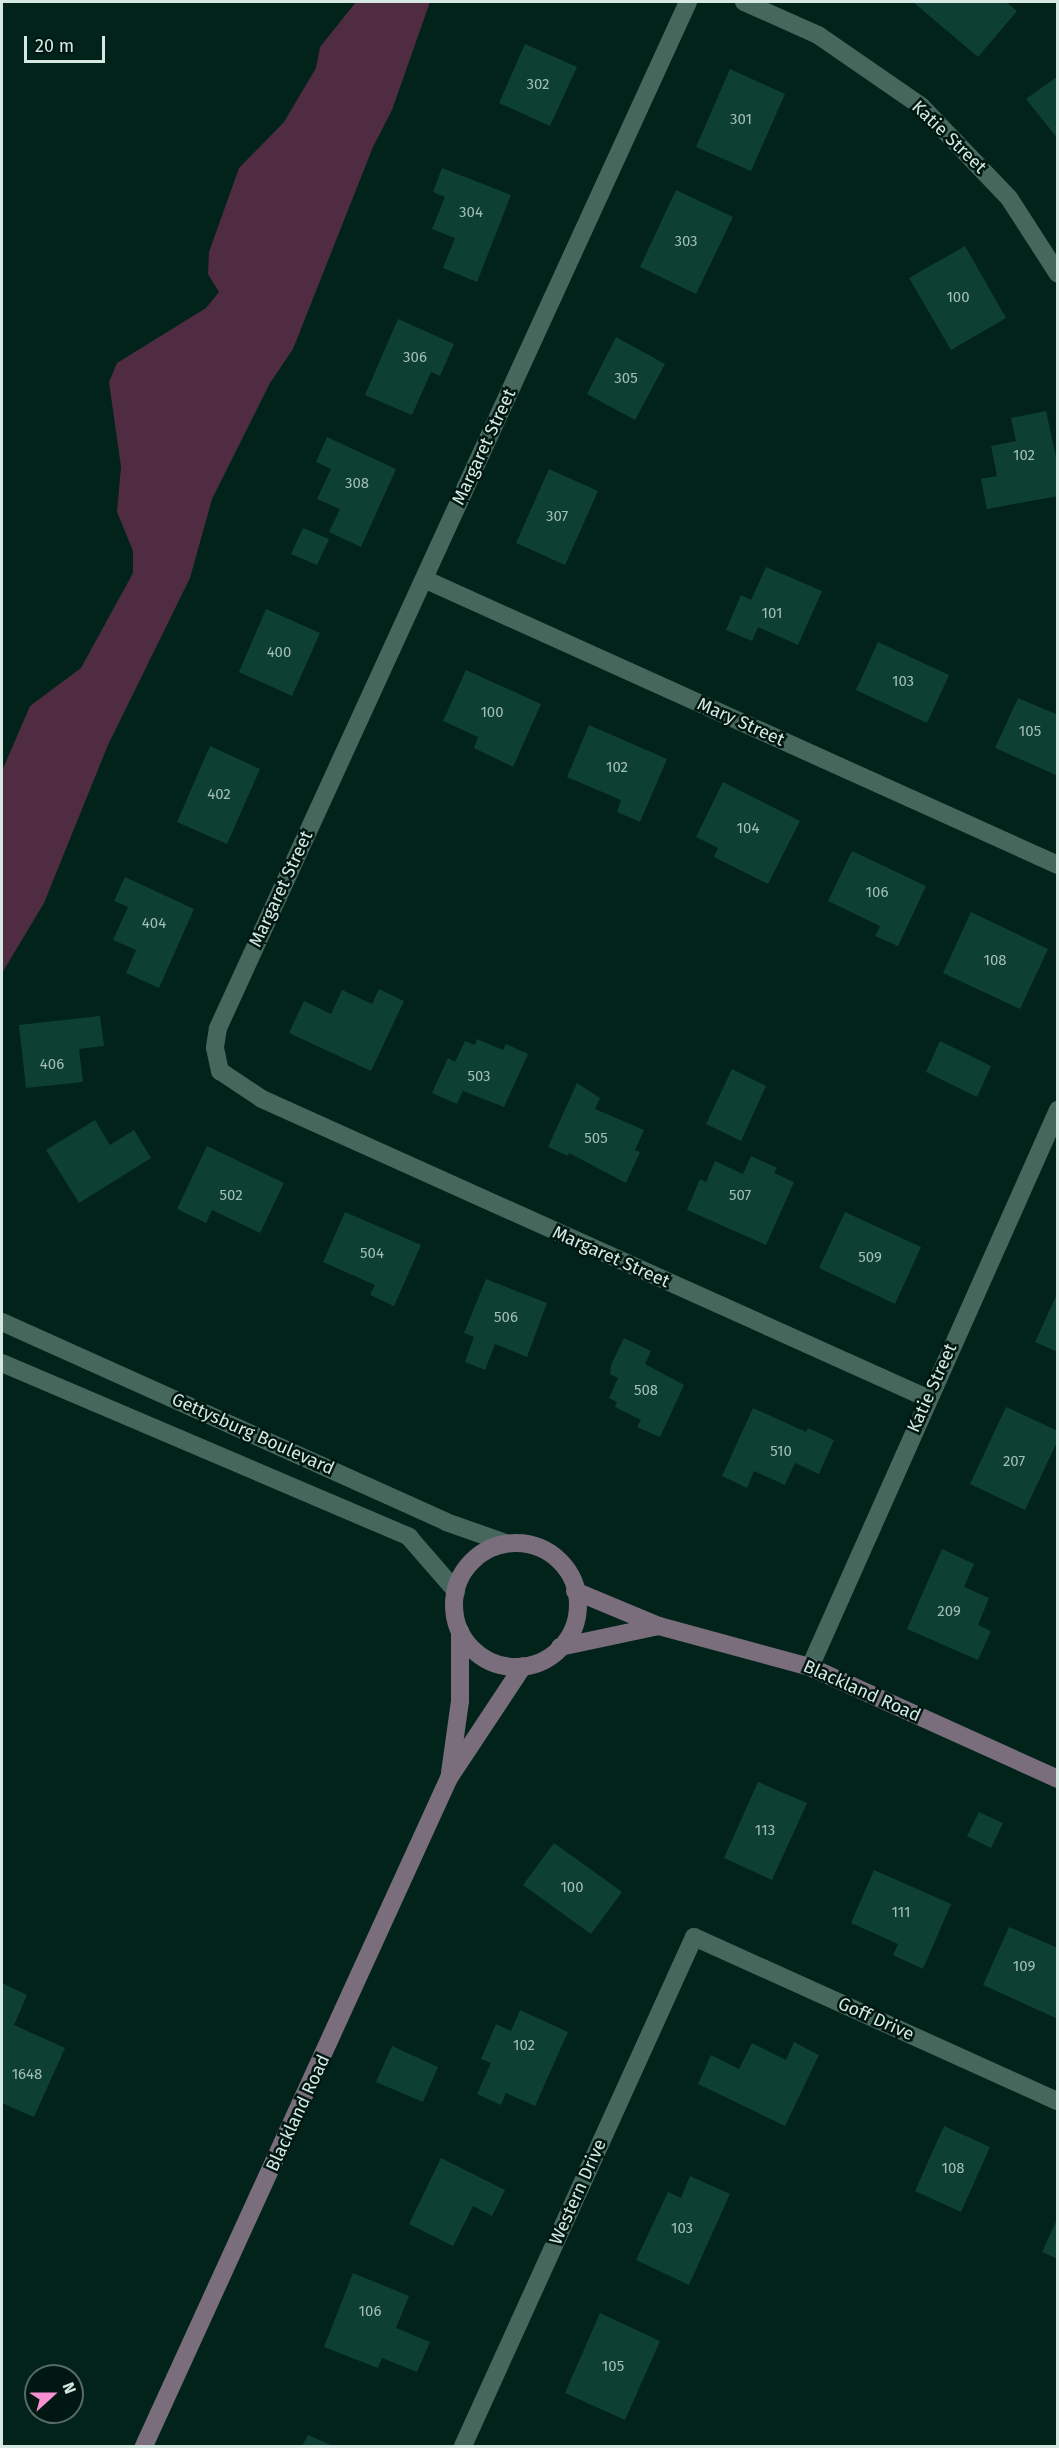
<!DOCTYPE html>
<style>
body{margin:0}
#map{position:relative;width:1059px;height:2448px;overflow:hidden;background:#01231a;font-family:"Fira Sans",sans-serif}
div>[style]{position:absolute}
[style*='--x']{left:calc(var(--x)*1px);top:calc(var(--y)*1px);width:calc(var(--w)*1px);rotate:calc(var(--a)*1deg)}
.green>*{inset:0;background:#4f2c42}
.building>*{inset:0;background:#0d4033}
.street>*{height:18px;margin:-9px;padding:0 9px;transform-origin:9px;border-radius:9px;background:#45675c}
.secondary>*{height:18px;margin:-9px;padding:0 9px;transform-origin:9px;border-radius:9px;background:#7a6d7c}
.secondary>.ring{margin:-9px;padding:0;box-sizing:content-box;background:none;border:18px solid #7a6d7c;border-radius:50%}
span{translate:-50% -50%;white-space:nowrap;text-align:center;line-height:1.15;-webkit-text-stroke:5px #011812;paint-order:stroke}
.number-label{font-size:15px;color:#a3beb6}
.number-label span{-webkit-text-stroke-width:0}
.street-label{font-size:18px;color:#d5e8e1}
.frame{position:absolute;inset:0;border:3px solid #d5e8e1;pointer-events:none}
.north{position:absolute;left:24px;top:2364px;width:60px;height:60px;box-sizing:border-box;background:#011812;border:2px solid #566b65;border-radius:50%;rotate:69deg;font-size:16px;font-weight:700;line-height:24px;text-align:center;color:#d5e8e1}
.north::after{content:'';display:block;margin:auto;width:21px;height:27px;background:#f690d0;clip-path:polygon(50% 0,100% 100%,50% 72%,0 100%)}
.scale{position:absolute;left:24px;top:36px;width:81px;height:27px;box-sizing:border-box;border:3px solid #d5e8e1;border-top:0;padding-left:8px;font-size:18px;line-height:21px;white-space:nowrap;color:#d5e8e1;-webkit-text-stroke:4px #011812;paint-order:stroke}
</style>
<div id="map">
<div class="green">
<i style="clip-path:polygon(356px 2px,430px 2px,392px 110px,373px 147px,293px 349px,270px 383px,212px 499px,190px 578px,108px 745px,44px 903px,2px 973px,2px 771px,30px 706px,81px 668px,133px 573px,133px 551px,117px 512px,121px 467px,109px 382px,117px 363px,206px 308px,219px 292px,208px 274px,209px 252px,239px 168px,284px 122px,316px 68px,320px 47px)"></i>
</div>
<div class="building">
<i style="clip-path:polygon(913px 2px,1006px 2px,1017px 11px,978px 57px)"></i>
<i style="clip-path:polygon(525px 44px,577px 67px,550px 126px,499px 103px)"></i>
<i style="clip-path:polygon(730px 69px,785px 94px,751px 171px,696px 147px)"></i>
<i style="clip-path:polygon(1058px 76px,1058px 139px,1026px 99px)"></i>
<i style="clip-path:polygon(442px 168px,511px 195px,477px 282px,443px 268px,455px 238px,432px 229px,445px 197px,433px 192px)"></i>
<i style="clip-path:polygon(676px 190px,733px 217px,696px 294px,640px 267px)"></i>
<i style="clip-path:polygon(965px 246px,1006px 318px,951px 350px,909px 278px)"></i>
<i style="clip-path:polygon(398px 319px,454px 344px,440px 376px,431px 372px,412px 415px,365px 395px)"></i>
<i style="clip-path:polygon(616px 337px,665px 364px,635px 420px,587px 394px)"></i>
<i style="clip-path:polygon(1046px 411px,1058px 466px,1058px 496px,987px 509px,981px 479px,997px 476px,991px 446px,1016px 441px,1011px 418px)"></i>
<i style="clip-path:polygon(327px 437px,396px 469px,361px 547px,329px 532px,340px 509px,317px 499px,331px 469px,316px 462px)"></i>
<i style="clip-path:polygon(549px 469px,598px 491px,565px 565px,516px 543px)"></i>
<i style="clip-path:polygon(303px 528px,329px 539px,317px 565px,291px 554px)"></i>
<i style="clip-path:polygon(766px 567px,822px 591px,798px 645px,758px 627px,752px 641px,726px 630px,741px 595px,751px 600px)"></i>
<i style="clip-path:polygon(266px 609px,320px 633px,292px 696px,239px 672px)"></i>
<i style="clip-path:polygon(878px 642px,949px 675px,927px 723px,856px 690px)"></i>
<i style="clip-path:polygon(466px 670px,541px 704px,513px 767px,474px 748px,478px 737px,443px 721px)"></i>
<i style="clip-path:polygon(1018px 698px,1058px 715px,1058px 776px,995px 748px)"></i>
<i style="clip-path:polygon(589px 725px,667px 759px,640px 822px,617px 812px,621px 800px,567px 777px)"></i>
<i style="clip-path:polygon(210px 746px,260px 769px,227px 844px,177px 822px)"></i>
<i style="clip-path:polygon(723px 782px,800px 821px,768px 884px,714px 857px,718px 848px,696px 837px)"></i>
<i style="clip-path:polygon(852px 851px,926px 886px,898px 946px,875px 936px,880px 926px,828px 901px)"></i>
<i style="clip-path:polygon(125px 877px,194px 909px,159px 988px,126px 973px,136px 950px,113px 940px,128px 907px,114px 901px)"></i>
<i style="clip-path:polygon(971px 912px,1048px 949px,1020px 1009px,943px 973px)"></i>
<i style="clip-path:polygon(379px 989px,404px 1001px,371px 1071px,289px 1033px,304px 1001px,331px 1014px,342px 990px,372px 1004px)"></i>
<i style="clip-path:polygon(100px 1016px,104px 1046px,79px 1049px,83px 1082px,26px 1088px,19px 1025px)"></i>
<i style="clip-path:polygon(477px 1039px,503px 1050px,506px 1044px,528px 1054px,504px 1107px,463px 1091px,457px 1104px,432px 1093px,448px 1058px,455px 1062px,465px 1041px,475px 1045px)"></i>
<i style="clip-path:polygon(940px 1041px,991px 1066px,977px 1097px,926px 1072px)"></i>
<i style="clip-path:polygon(732px 1069px,766px 1086px,741px 1141px,706px 1124px)"></i>
<i style="clip-path:polygon(577px 1083px,600px 1098px,595px 1109px,644px 1130px,635px 1150px,640px 1152px,626px 1183px,569px 1153px,568px 1156px,548px 1147px)"></i>
<i style="clip-path:polygon(95px 1120px,110px 1145px,134px 1130px,151px 1158px,79px 1203px,46px 1150px)"></i>
<i style="clip-path:polygon(207px 1146px,284px 1183px,260px 1233px,212px 1210px,206px 1223px,177px 1209px)"></i>
<i style="clip-path:polygon(751px 1156px,777px 1168px,774px 1173px,794px 1182px,766px 1245px,687px 1210px,700px 1179px,706px 1182px,715px 1161px,743px 1174px)"></i>
<i style="clip-path:polygon(345px 1212px,421px 1245px,394px 1306px,370px 1295px,375px 1285px,323px 1262px)"></i>
<i style="clip-path:polygon(845px 1212px,921px 1247px,895px 1304px,819px 1268px)"></i>
<i style="clip-path:polygon(486px 1279px,547px 1303px,527px 1357px,495px 1344px,485px 1370px,465px 1362px,474px 1337px,464px 1333px)"></i>
<i style="clip-path:polygon(1058px 1292px,1058px 1352px,1035px 1342px)"></i>
<i style="clip-path:polygon(624px 1338px,651px 1351px,645px 1364px,684px 1385px,660px 1437px,637px 1427px,641px 1420px,615px 1407px,617px 1402px,609px 1398px,618px 1378px,610px 1374px,611px 1365px)"></i>
<i style="clip-path:polygon(1006px 1407px,1058px 1431px,1058px 1440px,1025px 1510px,970px 1484px)"></i>
<i style="clip-path:polygon(753px 1408px,806px 1432px,808px 1428px,834px 1440px,819px 1474px,795px 1463px,785px 1485px,754px 1471px,747px 1488px,722px 1476px)"></i>
<i style="clip-path:polygon(942px 1549px,974px 1564px,964px 1587px,989px 1598px,978px 1625px,991px 1631px,978px 1660px,907px 1629px)"></i>
<i style="clip-path:polygon(758px 1782px,807px 1803px,772px 1880px,724px 1858px)"></i>
<i style="clip-path:polygon(979px 1812px,1003px 1823px,991px 1848px,967px 1836px)"></i>
<i style="clip-path:polygon(554px 1843px,622px 1892px,591px 1934px,523px 1885px)"></i>
<i style="clip-path:polygon(874px 1870px,951px 1904px,923px 1969px,893px 1955px,898px 1944px,851px 1923px)"></i>
<i style="clip-path:polygon(1009px 1927px,1058px 1948px,1058px 2019px,983px 1985px)"></i>
<i style="clip-path:polygon(2px 1983px,27px 1995px,14px 2025px,65px 2048px,34px 2117px,2px 2103px)"></i>
<i style="clip-path:polygon(520px 2010px,568px 2032px,535px 2106px,506px 2093px,501px 2105px,477px 2094px,491px 2063px,481px 2059px,496px 2024px,511px 2031px)"></i>
<i style="clip-path:polygon(794px 2042px,819px 2055px,785px 2126px,698px 2084px,711px 2055px,739px 2069px,752px 2043px,786px 2060px)"></i>
<i style="clip-path:polygon(392px 2046px,438px 2067px,423px 2102px,376px 2082px)"></i>
<i style="clip-path:polygon(944px 2126px,990px 2147px,961px 2212px,915px 2191px)"></i>
<i style="clip-path:polygon(441px 2158px,505px 2190px,492px 2216px,473px 2206px,453px 2246px,409px 2224px)"></i>
<i style="clip-path:polygon(690px 2176px,730px 2194px,689px 2285px,636px 2260px,668px 2192px,681px 2198px)"></i>
<i style="clip-path:polygon(1058px 2217px,1058px 2259px,1042px 2252px)"></i>
<i style="clip-path:polygon(353px 2273px,409px 2296px,396px 2328px,430px 2342px,417px 2372px,382px 2358px,378px 2368px,324px 2347px)"></i>
<i style="clip-path:polygon(600px 2313px,660px 2341px,625px 2420px,565px 2393px)"></i>
<i style="clip-path:polygon(308px 2435px,333px 2446px,302px 2446px)"></i>
</div>
<div class="street">
<i style="--x:688;--y:2;--w:1129;--a:114.61"></i>
<i style="--x:218;--y:1028;--w:20;--a:99"></i>
<i style="--x:215;--y:1048;--w:24;--a:78"></i>
<i style="--x:220;--y:1071;--w:50;--a:33.7"></i>
<i style="--x:262;--y:1099;--w:729;--a:24.21"></i>
<i style="--x:744;--y:2;--w:81;--a:24"></i>
<i style="--x:818;--y:35;--w:125;--a:34.6"></i>
<i style="--x:921;--y:106;--w:127;--a:46.3"></i>
<i style="--x:1009;--y:198;--w:90;--a:57.2"></i>
<i style="--x:424;--y:579;--w:696;--a:24.28"></i>
<i style="--x:2;--y:1322;--w:487;--a:24.2"></i>
<i style="--x:446;--y:1522;--w:64;--a:19.3"></i>
<i style="--x:2;--y:1363;--w:443;--a:23.1"></i>
<i style="--x:409;--y:1537;--w:72;--a:49"></i>
<i style="--x:810;--y:1667;--w:610;--a:-66"></i>
<i style="--x:463;--y:2446;--w:559;--a:-65.59"></i>
<i style="--x:694;--y:1937;--w:399;--a:24.3"></i>
</div>
<div class="secondary">
<i class="ring" style="left:454px;top:1543px;width:106px;height:106px"></i>
<i style="--x:575;--y:1591;--w:91;--a:22.6"></i>
<i style="--x:659;--y:1626;--w:156;--a:15.2"></i>
<i style="--x:810;--y:1667;--w:272;--a:24.3"></i>
<i style="--x:560;--y:1647;--w:101;--a:-12"></i>
<i style="--x:450;--y:1773;--w:73;--a:-82.1"></i>
<i style="--x:460;--y:1701;--w:70;--a:-90"></i>
<i style="--x:144;--y:2446;--w:734;--a:-65.46"></i>
<i style="--x:449;--y:1778;--w:134;--a:-56.5"></i>
</div>
<div class="number-label">
<span style="left:538px;top:85px">302</span>
<span style="left:741px;top:120px">301</span>
<span style="left:471px;top:213px">304</span>
<span style="left:686px;top:242px">303</span>
<span style="left:958px;top:298px">100</span>
<span style="left:415px;top:358px">306</span>
<span style="left:626px;top:379px">305</span>
<span style="left:1024px;top:456px">102</span>
<span style="left:357px;top:484px">308</span>
<span style="left:557px;top:517px">307</span>
<span style="left:772px;top:614px">101</span>
<span style="left:279px;top:653px">400</span>
<span style="left:903px;top:682px">103</span>
<span style="left:492px;top:713px">100</span>
<span style="left:1030px;top:732px">105</span>
<span style="left:617px;top:768px">102</span>
<span style="left:219px;top:795px">402</span>
<span style="left:748px;top:829px">104</span>
<span style="left:877px;top:893px">106</span>
<span style="left:154px;top:924px">404</span>
<span style="left:995px;top:961px">108</span>
<span style="left:52px;top:1065px">406</span>
<span style="left:479px;top:1077px">503</span>
<span style="left:596px;top:1139px">505</span>
<span style="left:231px;top:1196px">502</span>
<span style="left:740px;top:1196px">507</span>
<span style="left:372px;top:1254px">504</span>
<span style="left:870px;top:1258px">509</span>
<span style="left:506px;top:1318px">506</span>
<span style="left:646px;top:1391px">508</span>
<span style="left:781px;top:1452px">510</span>
<span style="left:1014px;top:1462px">207</span>
<span style="left:949px;top:1612px">209</span>
<span style="left:765px;top:1831px">113</span>
<span style="left:572px;top:1888px">100</span>
<span style="left:901px;top:1913px">111</span>
<span style="left:1024px;top:1967px">109</span>
<span style="left:524px;top:2046px">102</span>
<span style="left:27px;top:2075px">1648</span>
<span style="left:953px;top:2169px">108</span>
<span style="left:682px;top:2229px">103</span>
<span style="left:370px;top:2312px">106</span>
<span style="left:613px;top:2367px">105</span>
</div>
<div class="street-label">
<span style="left:949px;top:137px;rotate:44deg">Katie Street</span>
<span style="left:484px;top:447px;rotate:-65deg">Margaret Street</span>
<span style="left:741px;top:722px;rotate:24deg">Mary Street</span>
<span style="left:281px;top:889px;rotate:-65deg">Margaret Street</span>
<span style="left:611px;top:1257px;rotate:24deg">Margaret Street</span>
<span style="left:932px;top:1388px;rotate:-66deg">Katie Street</span>
<span style="left:253px;top:1434px;rotate:24deg">Gettysburg Boulevard</span>
<span style="left:862px;top:1691px;rotate:24deg">Blackland Road</span>
<span style="left:876px;top:2019px;rotate:24deg">Goff Drive</span>
<span style="left:298px;top:2113px;rotate:-65deg">Blackland Road</span>
<span style="left:578px;top:2192px;rotate:-66deg">Western Drive</span>
</div>
<div class="frame"></div>
<div class="north">N</div>
<div class="scale">20 m</div>
</div>
